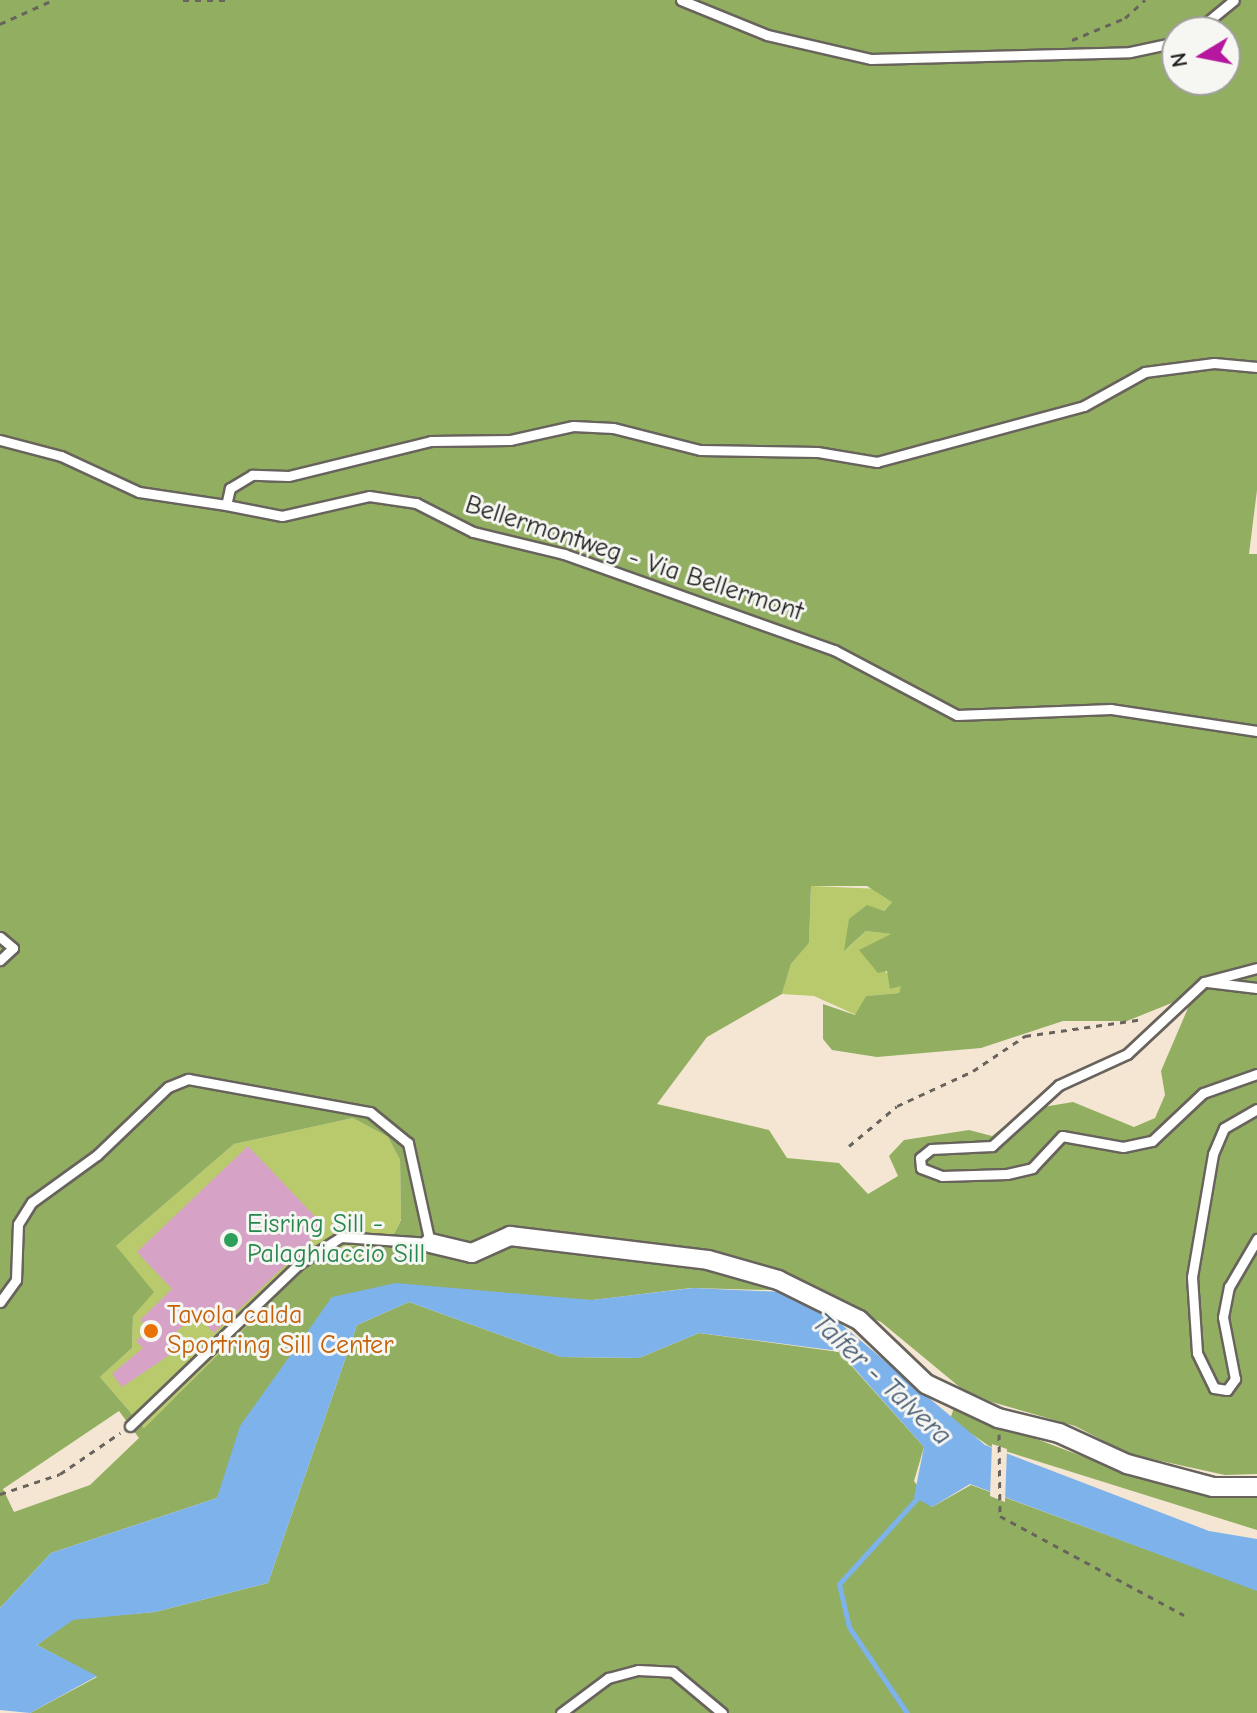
<!DOCTYPE html>
<style>
body{margin:0}
#map{position:relative;width:1257px;height:1713px;overflow:hidden;background:#f4e6d3;font-family:"Comic Neue",sans-serif}
div>[style]{position:absolute}
[style*='--x']{left:calc(var(--x)*1px);top:calc(var(--y)*1px);width:calc(var(--w)*1px);rotate:calc(var(--a)*1deg)}
.green>*{inset:0;background:#b9ca6d}
.forest>*{inset:0;background:#92ae60}
.water>*{inset:0;background:#7eb2eb}
.pier>*{inset:0;background:#f4e6d3}
.stream>*{height:5px;margin:-2.5px;padding:0 2.5px;transform-origin:2.5px;border-radius:2.5px;background:#7eb2eb}
.building>*{inset:0;background:#d6a3c7}
.path>*{height:3px;margin-top:-1.5px;transform-origin:0;background:repeating-linear-gradient(90deg,#68635c 0 6px,transparent 0 12px)}
.roads{filter:drop-shadow(2px 0 #68635c) drop-shadow(-2px 0 #68635c) drop-shadow(0 2px #68635c) drop-shadow(0 -2px #68635c)}
.service>*{height:9px;margin:-4.5px;padding:0 4.5px;transform-origin:4.5px;border-radius:4.5px;background:#fff}
.minor>*{height:18px;margin:-9px;padding:0 9px;transform-origin:9px;border-radius:9px;background:#fff}
.dots>*{width:22px;height:22px;translate:-50% -50%;box-sizing:border-box;border:4px solid #f6f6f2;border-radius:50%}
span{translate:-50% -50%;white-space:nowrap;text-align:center;line-height:1.15;-webkit-text-stroke:6px #f6f6f2;paint-order:stroke}
.street-label{font-size:26px;color:#1c1c1c}
.leisure-label{font-size:26px;color:#27864d}
.left{translate:0 -50%;text-align:left}
.food-label{font-size:26px;color:#c56008}
.water-label{font-size:28px;color:#43586f;font-style:italic}
.north{position:absolute;left:1161px;top:16px;width:80px;height:80px;box-sizing:border-box;background:#f6f6f2;border:2px solid #9f9f9c;border-radius:50%;rotate:260deg;font-size:22px;font-weight:700;line-height:32px;text-align:center;color:#1c1c1c}
.north::after{content:'';display:block;margin:auto;width:28px;height:36px;background:#b5179e;clip-path:polygon(50% 0,100% 100%,50% 72%,0 100%)}
</style>
<div id="map">
<div class="green">
<i style="clip-path:polygon(811px 886px,882px 889px,892px 902px,846px 950px,866px 931px,892px 934px,860px 950px,902px 986px,899px 993px,866px 996px,856px 1015px,814px 996px,782px 994px,791px 964px,809px 943px)"></i>
<i style="clip-path:polygon(353px 1118px,388px 1137px,400px 1160px,401px 1219px,389px 1245px,306px 1267px,144px 1428px,100px 1377px,132px 1348px,133px 1316px,116px 1246px,234px 1144px)"></i>
</div>
<div class="forest">
<i style="clip-path:polygon(evenodd,0 0,1257px 0,1257px 490px,1249px 554px,1257px 554px,1257px 1474px,1225px 1475px,1129px 1454px,1075px 1426px,992px 1402px,962px 1389px,881px 1322px,806px 1291px,691px 1288px,593px 1300px,332px 1297px,217px 1498px,51px 1553px,0 1608px,0 0,1177px 32px,1225px 32px,1225px 80px,1177px 80px,1177px 32px,0 0,811px 886px,867px 886px,892px 902px,884px 911px,867px 905px,849px 919px,844px 951px,866px 931px,891px 934px,859px 950px,878px 973px,887px 971px,890px 989px,901px 986px,899px 993px,866px 996px,855px 1015px,823px 1004px,823px 1039px,832px 1050px,877px 1057px,981px 1048px,1063px 1021px,1127px 1021px,1194px 994px,1161px 1071px,1165px 1095px,1155px 1118px,1134px 1127px,1073px 1102px,1025px 1110px,992px 1136px,969px 1130px,904px 1140px,889px 1156px,898px 1176px,868px 1194px,839px 1163px,787px 1158px,769px 1130px,657px 1104px,707px 1037px,782px 994px,791px 964px,809px 943px,811px 886px,0 0,353px 1118px,388px 1137px,400px 1160px,401px 1220px,389px 1244px,358px 1244px,306px 1267px,144px 1428px,100px 1377px,132px 1348px,133px 1316px,154px 1292px,116px 1246px,234px 1144px,353px 1118px,0 0,119px 1411px,139px 1438px,90px 1485px,14px 1512px,3px 1489px,119px 1411px)"></i>
<i style="clip-path:polygon(409px 1302px,561px 1357px,639px 1358px,699px 1333px,839px 1352px,924px 1447px,914px 1481px,932px 1507px,971px 1485px,1257px 1590px,1257px 1713px,30px 1713px,97px 1677px,37px 1645px,73px 1619px,155px 1612px,268px 1583px,357px 1325px)"></i>
<i style="clip-path:polygon(954px 1408px,1132px 1475px,1215px 1496px,1257px 1498px,1257px 1530px,989px 1446px,950px 1419px)"></i>
</div>
<div class="water">
<i style="clip-path:polygon(396px 1283px,592px 1300px,693px 1288px,804px 1293px,985px 1445px,1209px 1531px,1257px 1539px,1257px 1591px,970px 1484px,932px 1507px,914px 1497px,924px 1447px,839px 1351px,699px 1333px,639px 1358px,561px 1357px,409px 1302px,357px 1325px,268px 1583px,155px 1612px,73px 1620px,37px 1645px,97px 1676px,30px 1713px,0 1710px,0 1608px,51px 1553px,217px 1498px,240px 1426px,332px 1297px)"></i>
</div>
<div class="pier">
<i style="clip-path:polygon(992px 1444px,1007px 1449px,1005px 1502px,990px 1496px)"></i>
</div>
<div class="stream">
<i style="--x:907;--y:1713;--w:104;--a:-124"></i>
<i style="--x:849;--y:1627;--w:44;--a:-103.1"></i>
<i style="--x:839;--y:1584;--w:122;--a:-47.7"></i>
</div>
<div class="building">
<i style="clip-path:polygon(248px 1146px,325px 1227px,214px 1333px,196px 1314px,173px 1335px,183px 1346px,122px 1387px,112px 1374px,143px 1348px,136px 1341px,149px 1329px,140px 1320px,172px 1289px,137px 1252px)"></i>
</div>
<div class="path">
<i style="--x:183;--y:0;--w:45;--a:0"></i>
<i style="--x:0;--y:24;--w:58;--a:-24.4"></i>
<i style="--x:1072;--y:40;--w:57;--a:-22.5"></i>
<i style="--x:1125;--y:18;--w:27;--a:-42"></i>
<i style="--x:849;--y:1146;--w:62;--a:-39.8"></i>
<i style="--x:897;--y:1106;--w:84;--a:-24.7"></i>
<i style="--x:973;--y:1071;--w:63;--a:-33.9"></i>
<i style="--x:1025;--y:1036;--w:120;--a:-8.1"></i>
<i style="--x:999;--y:1434;--w:82;--a:89.3"></i>
<i style="--x:1000;--y:1516;--w:209;--a:28.3"></i>
<i style="--x:0;--y:1494;--w:63;--a:-18.4"></i>
<i style="--x:60;--y:1474;--w:73;--a:-34.3"></i>
</div>
<div class="roads">
<div class="service">
<i style="--x:681;--y:0;--w:93;--a:22.1"></i>
<i style="--x:767;--y:35;--w:107;--a:13"></i>
<i style="--x:871;--y:59;--w:259;--a:-1.5"></i>
<i style="--x:1130;--y:52;--w:48;--a:-12"></i>
<i style="--x:1195;--y:32;--w:50;--a:-39.4"></i>
<i style="--x:1257;--y:367;--w:43;--a:-174.7"></i>
<i style="--x:1214;--y:363;--w:70;--a:172.6"></i>
<i style="--x:1145;--y:372;--w:70;--a:150.9"></i>
<i style="--x:1084;--y:406;--w:214;--a:164.9"></i>
<i style="--x:877;--y:462;--w:61;--a:-170.5"></i>
<i style="--x:817;--y:452;--w:117;--a:-179"></i>
<i style="--x:700;--y:450;--w:90;--a:-165.8"></i>
<i style="--x:613;--y:428;--w:40;--a:-177.1"></i>
<i style="--x:573;--y:426;--w:65;--a:167.5"></i>
<i style="--x:510;--y:440;--w:79;--a:179.3"></i>
<i style="--x:431;--y:441;--w:147;--a:166.2"></i>
<i style="--x:288;--y:476;--w:36;--a:-178"></i>
<i style="--x:252;--y:475;--w:26;--a:149"></i>
<i style="--x:230;--y:488;--w:17;--a:103"></i>
<i style="--x:226;--y:505;--w:57;--a:11.1"></i>
<i style="--x:282;--y:516;--w:89;--a:-12.9"></i>
<i style="--x:369;--y:496;--w:48;--a:8.5"></i>
<i style="--x:416;--y:503;--w:64;--a:27"></i>
<i style="--x:473;--y:532;--w:94;--a:13.6"></i>
<i style="--x:564;--y:554;--w:287;--a:19.6"></i>
<i style="--x:834;--y:650;--w:139;--a:27.9"></i>
<i style="--x:957;--y:715;--w:154;--a:-2.2"></i>
<i style="--x:1111;--y:709;--w:148;--a:8.6"></i>
<i style="--x:0;--y:440;--w:63;--a:14.7"></i>
<i style="--x:61;--y:456;--w:86;--a:24.8"></i>
<i style="--x:139;--y:492;--w:88;--a:8.5"></i>
<i style="--x:0;--y:937;--w:17;--a:40"></i>
<i style="--x:13;--y:948;--w:18;--a:137"></i>
<i style="--x:1257;--y:968;--w:55;--a:165.2"></i>
<i style="--x:1204;--y:982;--w:105;--a:136.9"></i>
<i style="--x:1127;--y:1054;--w:75;--a:155.5"></i>
<i style="--x:1059;--y:1085;--w:91;--a:137.7"></i>
<i style="--x:992;--y:1146;--w:61;--a:177.2"></i>
<i style="--x:931;--y:1149;--w:14;--a:141"></i>
<i style="--x:920;--y:1158;--w:10;--a:84"></i>
<i style="--x:921;--y:1168;--w:22;--a:21"></i>
<i style="--x:942;--y:1176;--w:65;--a:-1.8"></i>
<i style="--x:1007;--y:1174;--w:26;--a:-13"></i>
<i style="--x:1032;--y:1168;--w:44;--a:-46.8"></i>
<i style="--x:1062;--y:1136;--w:62;--a:10.2"></i>
<i style="--x:1123;--y:1147;--w:30;--a:-12"></i>
<i style="--x:1152;--y:1141;--w:70;--a:-43.3"></i>
<i style="--x:1203;--y:1093;--w:57;--a:-19.4"></i>
<i style="--x:1207;--y:982;--w:50;--a:6.8"></i>
<i style="--x:1257;--y:1109;--w:38;--a:150"></i>
<i style="--x:1224;--y:1128;--w:28;--a:113"></i>
<i style="--x:1213;--y:1154;--w:125;--a:99.7"></i>
<i style="--x:1192;--y:1277;--w:76;--a:86.2"></i>
<i style="--x:1197;--y:1353;--w:39;--a:64"></i>
<i style="--x:1214;--y:1388;--w:13;--a:9"></i>
<i style="--x:1227;--y:1390;--w:14;--a:-54"></i>
<i style="--x:1235;--y:1379;--w:63;--a:-101"></i>
<i style="--x:1223;--y:1317;--w:31;--a:-79"></i>
<i style="--x:1229;--y:1287;--w:56;--a:-59.7"></i>
<i style="--x:0;--y:1302;--w:27;--a:-54"></i>
<i style="--x:16;--y:1280;--w:56;--a:-88"></i>
<i style="--x:18;--y:1224;--w:26;--a:-58"></i>
<i style="--x:32;--y:1202;--w:80;--a:-35.9"></i>
<i style="--x:97;--y:1155;--w:98;--a:-43.8"></i>
<i style="--x:168;--y:1087;--w:22;--a:-22"></i>
<i style="--x:188;--y:1079;--w:185;--a:10.3"></i>
<i style="--x:370;--y:1112;--w:49;--a:39.2"></i>
<i style="--x:408;--y:1143;--w:102;--a:77.6"></i>
<i style="--x:130;--y:1426;--w:236;--a:-43.8"></i>
<i style="--x:300;--y:1263;--w:49;--a:-32.4"></i>
<i style="--x:341;--y:1237;--w:89;--a:3.9"></i>
<i style="--x:561;--y:1713;--w:59;--a:-36.7"></i>
<i style="--x:608;--y:1678;--w:31;--a:-15"></i>
<i style="--x:638;--y:1670;--w:35;--a:3"></i>
<i style="--x:673;--y:1672;--w:64;--a:39.9"></i>
</div>
<div class="minor">
<i style="--x:430;--y:1243;--w:43;--a:13.4"></i>
<i style="--x:472;--y:1253;--w:42;--a:-24.1"></i>
<i style="--x:510;--y:1236;--w:199;--a:6.9"></i>
<i style="--x:708;--y:1260;--w:73;--a:15.9"></i>
<i style="--x:778;--y:1280;--w:90;--a:26.3"></i>
<i style="--x:859;--y:1320;--w:93;--a:43.7"></i>
<i style="--x:926;--y:1384;--w:80;--a:25.3"></i>
<i style="--x:998;--y:1418;--w:63;--a:13.8"></i>
<i style="--x:1059;--y:1433;--w:75;--a:24.5"></i>
<i style="--x:1127;--y:1464;--w:89;--a:15"></i>
<i style="--x:1213;--y:1487;--w:44;--a:0"></i>
</div>
</div>
<div class="dots">
<i style="left:231px;top:1240px;background:#2e9e5b"></i>
<i style="left:151px;top:1331px;background:#e8710a"></i>
</div>
<div class="street-label">
<span style="left:634px;top:559px;rotate:18deg">Bellermontweg - Via Bellermont</span>
</div>
<div class="leisure-label">
<span class="left" style="left:247px;top:1240px">Eisring Sill -<br>Palaghiaccio Sill</span>
</div>
<div class="food-label">
<span class="left" style="left:167px;top:1331px">Tavola calda<br>Sportring Sill Center</span>
</div>
<div class="water-label">
<span style="left:882px;top:1379px;rotate:43deg">Talfer - Talvera</span>
</div>
<div class="north">N</div>
</div>
